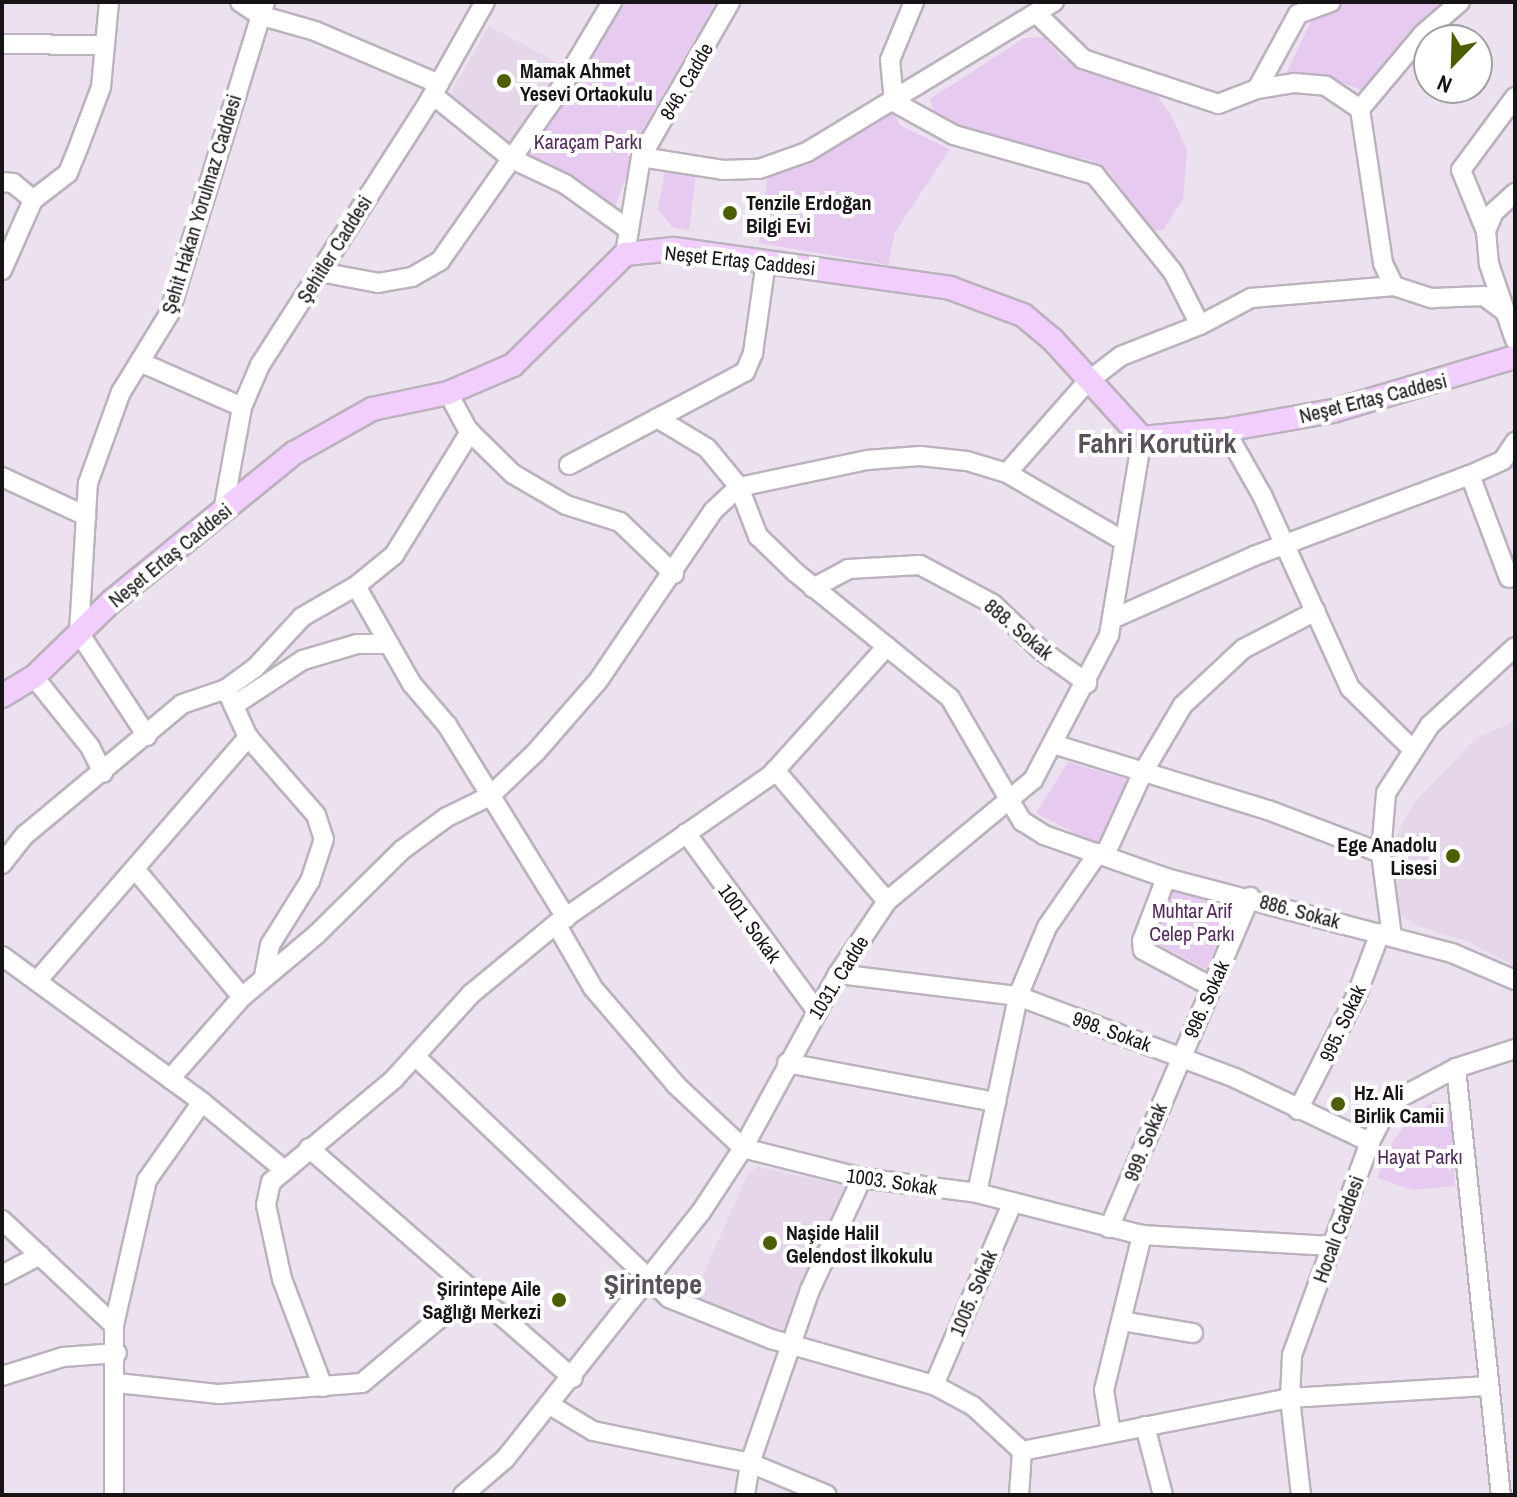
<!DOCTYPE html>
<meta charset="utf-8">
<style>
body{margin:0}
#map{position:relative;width:1517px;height:1497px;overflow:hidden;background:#ece2ef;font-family:"Archivo Narrow",sans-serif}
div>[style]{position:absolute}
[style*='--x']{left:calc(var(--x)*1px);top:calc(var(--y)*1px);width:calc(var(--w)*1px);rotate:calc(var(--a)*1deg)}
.built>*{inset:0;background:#e5d6e9}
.green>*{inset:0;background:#e7caef}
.roads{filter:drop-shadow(2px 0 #bbb2be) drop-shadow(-2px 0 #bbb2be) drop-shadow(0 2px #bbb2be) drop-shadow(0 -2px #bbb2be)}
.minor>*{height:18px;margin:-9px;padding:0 9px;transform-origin:9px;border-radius:9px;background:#fff}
.major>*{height:22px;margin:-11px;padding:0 11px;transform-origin:11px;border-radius:11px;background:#f1cefb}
.dots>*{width:22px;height:22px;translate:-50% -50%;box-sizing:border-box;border:4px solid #fff;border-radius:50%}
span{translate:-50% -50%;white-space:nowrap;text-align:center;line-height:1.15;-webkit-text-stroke:8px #fff;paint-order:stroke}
.poi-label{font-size:20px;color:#171317;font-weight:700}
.left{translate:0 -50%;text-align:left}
.right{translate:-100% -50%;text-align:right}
.street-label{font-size:20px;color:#171317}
.park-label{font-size:20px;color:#542a5f}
.district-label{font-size:28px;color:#59515b;font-weight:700}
.frame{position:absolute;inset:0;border:4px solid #171317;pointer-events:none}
.north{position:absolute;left:1413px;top:24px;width:80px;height:80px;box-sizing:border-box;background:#fff;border:2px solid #a2a1a2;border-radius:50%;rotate:203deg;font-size:22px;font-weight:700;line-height:32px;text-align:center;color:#171317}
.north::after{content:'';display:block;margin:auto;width:28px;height:36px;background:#4c5f05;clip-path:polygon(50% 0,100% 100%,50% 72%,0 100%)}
</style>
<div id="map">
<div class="built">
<i style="clip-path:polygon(489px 26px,561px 65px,511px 144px,448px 97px)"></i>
<i style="clip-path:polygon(1515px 721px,1515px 966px,1467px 941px,1417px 926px,1395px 910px,1388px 876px,1396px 836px,1415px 802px,1476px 738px)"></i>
<i style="clip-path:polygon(758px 1167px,847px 1186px,785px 1330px,692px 1299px,748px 1174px)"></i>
</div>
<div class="green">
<i style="clip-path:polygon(626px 2px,716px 2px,644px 127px,613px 213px,527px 155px,540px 126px,575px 84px)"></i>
<i style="clip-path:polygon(1345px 2px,1441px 2px,1364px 91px,1338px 81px,1285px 76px,1313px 17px)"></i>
<i style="clip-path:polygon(1044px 37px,1061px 57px,1082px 70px,1153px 90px,1172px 117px,1187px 150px,1183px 199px,1163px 230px,1151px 230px,1109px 171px,1091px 160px,1017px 146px,935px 116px,930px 99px,1024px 38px)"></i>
<i style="clip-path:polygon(891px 111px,901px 126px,950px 149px,895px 232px,888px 265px,759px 243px,768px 175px)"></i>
<i style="clip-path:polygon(665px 170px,696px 174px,689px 230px,672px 227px,658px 209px)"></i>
<i style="clip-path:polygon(1068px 762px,1133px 781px,1099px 846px,1036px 813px)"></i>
<i style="clip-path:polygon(1175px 885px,1234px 902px,1206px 969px,1152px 941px)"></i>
<i style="clip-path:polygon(1433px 1102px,1444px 1105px,1451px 1116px,1455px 1186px,1413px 1190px,1377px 1178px,1393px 1141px,1413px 1114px)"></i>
</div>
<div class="roads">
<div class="minor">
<i style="--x:240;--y:2;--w:23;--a:34"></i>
<i style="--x:259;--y:15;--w:58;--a:15.9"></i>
<i style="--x:315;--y:31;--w:135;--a:23.1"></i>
<i style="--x:1039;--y:16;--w:62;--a:44.3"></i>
<i style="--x:1083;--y:59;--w:142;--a:18.4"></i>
<i style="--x:1218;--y:104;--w:42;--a:-21"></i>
<i style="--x:1257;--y:89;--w:37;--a:-9"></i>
<i style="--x:1294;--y:83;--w:32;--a:5"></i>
<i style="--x:1326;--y:86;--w:41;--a:34.1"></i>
<i style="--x:2;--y:44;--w:101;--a:0.6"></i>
<i style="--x:1257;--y:89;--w:85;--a:-61.3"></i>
<i style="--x:1298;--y:14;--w:35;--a:-20"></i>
<i style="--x:433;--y:95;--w:102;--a:39"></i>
<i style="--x:512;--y:159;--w:59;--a:25.3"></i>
<i style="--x:565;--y:184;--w:79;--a:35.7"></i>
<i style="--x:894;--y:102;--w:68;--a:28.8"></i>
<i style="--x:954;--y:135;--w:147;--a:15.8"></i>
<i style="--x:1095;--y:175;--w:124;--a:51.2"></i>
<i style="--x:1173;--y:272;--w:59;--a:63"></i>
<i style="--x:894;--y:102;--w:42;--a:-95.4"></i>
<i style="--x:890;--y:60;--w:63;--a:-67.5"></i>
<i style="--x:641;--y:157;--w:83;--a:9"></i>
<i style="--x:723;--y:170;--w:36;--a:-2"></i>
<i style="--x:759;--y:169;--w:51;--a:-19.5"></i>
<i style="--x:807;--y:152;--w:289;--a:-31.3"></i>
<i style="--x:2;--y:182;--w:11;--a:5"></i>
<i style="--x:13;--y:183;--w:26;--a:40"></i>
<i style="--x:1515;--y:193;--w:28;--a:138"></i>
<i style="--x:1494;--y:212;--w:21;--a:113"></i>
<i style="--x:1486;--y:231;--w:33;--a:85"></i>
<i style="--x:1489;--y:264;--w:80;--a:71.1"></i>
<i style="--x:1486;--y:231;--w:66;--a:-112.3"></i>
<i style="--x:1461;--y:170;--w:91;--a:-53.5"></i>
<i style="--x:625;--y:254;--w:98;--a:-80.6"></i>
<i style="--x:641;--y:157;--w:179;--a:-60.1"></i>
<i style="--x:2;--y:270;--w:77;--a:-66.1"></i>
<i style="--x:33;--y:200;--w:44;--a:-37.6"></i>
<i style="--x:68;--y:173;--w:32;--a:-68"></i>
<i style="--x:80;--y:143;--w:60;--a:-69.4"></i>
<i style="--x:101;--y:87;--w:85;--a:-84.6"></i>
<i style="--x:320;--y:272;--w:59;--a:10.7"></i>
<i style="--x:378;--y:283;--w:35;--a:-10"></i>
<i style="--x:412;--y:277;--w:32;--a:-30"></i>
<i style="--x:440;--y:261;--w:208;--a:-55"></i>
<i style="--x:559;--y:91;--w:104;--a:-59.2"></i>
<i style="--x:1394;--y:286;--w:25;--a:-116"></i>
<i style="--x:1383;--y:263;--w:156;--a:-98.5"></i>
<i style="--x:1360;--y:109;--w:98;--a:-50"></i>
<i style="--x:1423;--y:34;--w:49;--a:-40.9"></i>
<i style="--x:140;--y:362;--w:111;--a:23.8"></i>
<i style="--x:448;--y:393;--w:42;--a:61.6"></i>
<i style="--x:468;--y:430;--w:63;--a:44.4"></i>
<i style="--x:513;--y:474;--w:61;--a:30.3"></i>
<i style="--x:566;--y:505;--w:57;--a:17.5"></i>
<i style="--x:620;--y:522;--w:75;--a:43.9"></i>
<i style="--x:657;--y:418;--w:58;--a:31"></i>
<i style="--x:707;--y:448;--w:50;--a:50.6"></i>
<i style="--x:739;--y:487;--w:53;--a:68.8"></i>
<i style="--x:758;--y:536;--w:52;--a:44.2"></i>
<i style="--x:795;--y:572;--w:200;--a:39.1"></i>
<i style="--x:950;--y:698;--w:143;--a:59.7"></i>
<i style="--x:1022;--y:821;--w:26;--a:32"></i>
<i style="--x:1044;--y:835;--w:129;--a:19.4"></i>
<i style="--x:1166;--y:878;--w:296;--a:14.7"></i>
<i style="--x:1452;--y:953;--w:69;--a:23.2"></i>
<i style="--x:1225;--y:430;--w:75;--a:60.4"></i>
<i style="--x:1262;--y:495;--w:212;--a:65.5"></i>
<i style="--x:1350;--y:688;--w:88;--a:44.5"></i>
<i style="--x:569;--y:465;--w:199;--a:-27.9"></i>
<i style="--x:745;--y:372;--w:21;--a:-67"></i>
<i style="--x:753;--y:353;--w:92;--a:-81.9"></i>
<i style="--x:1007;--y:473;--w:121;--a:-48.7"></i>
<i style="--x:1087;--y:382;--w:43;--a:-37.4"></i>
<i style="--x:1121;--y:356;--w:85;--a:-21.4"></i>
<i style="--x:1200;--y:325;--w:58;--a:-27.9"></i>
<i style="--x:1251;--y:298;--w:144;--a:-4.8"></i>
<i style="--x:1394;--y:286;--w:40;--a:18"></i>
<i style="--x:1432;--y:298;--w:52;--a:-2.2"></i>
<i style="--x:1484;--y:296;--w:31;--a:37"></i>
<i style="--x:1470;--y:475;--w:110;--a:69.3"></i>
<i style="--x:2;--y:477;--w:93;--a:24.9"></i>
<i style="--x:223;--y:511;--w:106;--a:-79.6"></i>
<i style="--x:242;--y:407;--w:46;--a:-66.8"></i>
<i style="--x:260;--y:365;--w:311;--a:-57.3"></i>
<i style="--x:428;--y:103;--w:116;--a:-60.6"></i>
<i style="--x:356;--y:586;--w:113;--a:60.3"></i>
<i style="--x:412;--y:684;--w:54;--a:49.5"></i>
<i style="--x:447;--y:725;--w:227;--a:58.3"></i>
<i style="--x:813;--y:588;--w:40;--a:-28"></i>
<i style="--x:848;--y:569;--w:72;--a:-3.2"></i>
<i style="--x:920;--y:565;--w:83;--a:28.1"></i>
<i style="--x:993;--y:604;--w:66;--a:43.8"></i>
<i style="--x:1041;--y:650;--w:57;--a:35.7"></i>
<i style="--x:1112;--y:619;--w:155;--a:-23.9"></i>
<i style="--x:1254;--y:556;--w:231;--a:-20.6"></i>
<i style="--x:1470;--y:475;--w:36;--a:-24"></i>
<i style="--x:1503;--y:460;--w:22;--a:-56"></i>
<i style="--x:34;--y:677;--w:90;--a:51.3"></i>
<i style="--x:90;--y:747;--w:29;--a:63"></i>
<i style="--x:226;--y:689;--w:53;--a:65.4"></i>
<i style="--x:248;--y:737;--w:103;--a:48.9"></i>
<i style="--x:316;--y:815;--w:25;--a:72"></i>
<i style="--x:324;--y:839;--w:44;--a:108.4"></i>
<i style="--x:310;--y:881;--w:75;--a:122"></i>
<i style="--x:270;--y:945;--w:31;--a:101"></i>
<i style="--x:236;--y:704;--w:80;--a:-33.3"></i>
<i style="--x:303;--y:660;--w:56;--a:-16.5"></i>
<i style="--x:357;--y:644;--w:32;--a:0"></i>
<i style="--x:147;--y:736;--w:123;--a:-123.4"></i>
<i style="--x:79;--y:633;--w:150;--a:-86.6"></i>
<i style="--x:88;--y:483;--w:97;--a:-70.1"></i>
<i style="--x:121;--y:392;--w:92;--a:-58.4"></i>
<i style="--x:169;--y:314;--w:326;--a:-72.9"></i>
<i style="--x:1053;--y:744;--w:225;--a:17.1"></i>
<i style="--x:1268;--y:810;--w:121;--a:20.8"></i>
<i style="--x:775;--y:770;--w:172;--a:49.5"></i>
<i style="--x:686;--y:833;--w:220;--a:53.7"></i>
<i style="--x:1105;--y:855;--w:89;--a:-65.4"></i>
<i style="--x:1142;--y:774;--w:80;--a:-59.3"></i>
<i style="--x:1183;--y:705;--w:82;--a:-43"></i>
<i style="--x:1243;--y:649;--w:82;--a:-27.5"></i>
<i style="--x:2;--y:864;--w:37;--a:-52"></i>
<i style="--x:25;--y:835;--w:204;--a:-39.8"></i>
<i style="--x:182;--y:704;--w:46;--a:-18.8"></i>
<i style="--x:226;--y:689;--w:36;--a:-36"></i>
<i style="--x:255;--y:668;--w:69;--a:-47.3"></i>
<i style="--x:302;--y:617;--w:62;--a:-29.9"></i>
<i style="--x:356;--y:586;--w:49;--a:-39.2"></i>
<i style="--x:394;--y:555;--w:145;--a:-58.3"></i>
<i style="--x:135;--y:869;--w:167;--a:50.1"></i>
<i style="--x:1166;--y:878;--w:67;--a:110.9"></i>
<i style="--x:1142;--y:941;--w:9;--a:84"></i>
<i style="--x:1143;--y:950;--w:78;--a:28.2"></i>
<i style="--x:556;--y:924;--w:74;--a:60"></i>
<i style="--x:593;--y:988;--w:128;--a:49.4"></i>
<i style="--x:676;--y:1085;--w:92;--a:43.2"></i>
<i style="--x:743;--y:1148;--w:123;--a:14.1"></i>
<i style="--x:862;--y:1178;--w:116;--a:7.4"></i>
<i style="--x:977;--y:1193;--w:170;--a:14.3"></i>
<i style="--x:1142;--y:1235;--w:189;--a:3.3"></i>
<i style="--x:1392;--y:937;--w:85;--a:-97.5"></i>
<i style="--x:1381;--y:853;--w:60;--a:-85.2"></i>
<i style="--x:1386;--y:793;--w:81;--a:-57.1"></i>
<i style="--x:1430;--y:725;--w:115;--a:-42.5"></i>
<i style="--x:2;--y:956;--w:248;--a:36.1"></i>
<i style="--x:202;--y:1102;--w:105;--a:39.6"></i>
<i style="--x:838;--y:974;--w:181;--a:7"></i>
<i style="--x:1018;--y:996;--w:232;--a:20.7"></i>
<i style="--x:1235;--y:1078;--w:149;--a:25.4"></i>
<i style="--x:37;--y:981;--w:323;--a:-49.1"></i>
<i style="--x:415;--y:1056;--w:351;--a:43.6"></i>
<i style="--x:669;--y:1298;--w:110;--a:21.9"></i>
<i style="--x:771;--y:1339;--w:169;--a:15.8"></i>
<i style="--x:934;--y:1385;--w:44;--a:28.3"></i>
<i style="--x:973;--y:1406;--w:67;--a:42.6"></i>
<i style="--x:1022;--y:1451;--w:44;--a:93.9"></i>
<i style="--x:787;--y:1063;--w:213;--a:10.6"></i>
<i style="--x:1456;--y:1068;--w:429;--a:84"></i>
<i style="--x:170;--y:1079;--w:109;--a:-48.7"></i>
<i style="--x:242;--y:997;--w:98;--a:-40"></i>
<i style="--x:317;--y:934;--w:120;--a:-44.7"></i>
<i style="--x:402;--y:850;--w:56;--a:-36.3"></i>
<i style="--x:447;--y:817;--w:48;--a:-26"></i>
<i style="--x:490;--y:796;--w:64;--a:-43.7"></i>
<i style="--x:536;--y:752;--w:94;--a:-48.9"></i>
<i style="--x:598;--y:681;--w:205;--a:-55.9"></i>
<i style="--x:713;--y:511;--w:35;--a:-43"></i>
<i style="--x:739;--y:487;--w:131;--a:-11.9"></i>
<i style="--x:867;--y:460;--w:53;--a:-4.3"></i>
<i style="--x:920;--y:456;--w:47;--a:6.1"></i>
<i style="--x:967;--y:461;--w:42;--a:16.7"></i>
<i style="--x:1007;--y:473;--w:135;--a:30.2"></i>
<i style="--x:1298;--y:1110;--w:130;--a:-63"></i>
<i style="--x:1357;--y:994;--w:65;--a:-69.3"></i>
<i style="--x:309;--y:1148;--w:350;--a:41.1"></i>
<i style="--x:977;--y:1193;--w:201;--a:-78.2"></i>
<i style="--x:1018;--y:996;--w:75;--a:-67.2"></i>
<i style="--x:1047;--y:927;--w:90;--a:-55.4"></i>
<i style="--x:2;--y:1220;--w:154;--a:43.2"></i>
<i style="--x:114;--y:1325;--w:170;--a:90"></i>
<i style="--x:1109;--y:1228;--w:360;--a:-66.9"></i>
<i style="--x:2;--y:1275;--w:43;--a:-27.8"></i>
<i style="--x:1122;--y:1321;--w:72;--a:9.6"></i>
<i style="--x:114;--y:1325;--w:149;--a:-77.2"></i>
<i style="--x:147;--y:1180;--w:95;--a:-54.8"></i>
<i style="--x:2;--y:1376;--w:64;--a:-17.3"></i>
<i style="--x:63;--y:1357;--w:54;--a:-4.2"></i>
<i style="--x:117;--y:1383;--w:103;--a:6.2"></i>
<i style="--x:219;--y:1394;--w:143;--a:-4.4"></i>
<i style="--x:362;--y:1383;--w:143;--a:-39.9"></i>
<i style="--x:934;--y:1385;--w:199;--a:-66.7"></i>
<i style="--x:323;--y:1387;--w:116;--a:-110.8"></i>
<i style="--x:282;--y:1279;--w:76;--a:-102.2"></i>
<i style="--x:266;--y:1205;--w:24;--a:-78"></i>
<i style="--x:271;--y:1182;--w:160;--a:-39.9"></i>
<i style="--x:394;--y:1079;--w:115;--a:-47.8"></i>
<i style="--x:471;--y:994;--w:110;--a:-39.5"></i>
<i style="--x:556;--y:924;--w:262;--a:-34.7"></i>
<i style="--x:771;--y:775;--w:173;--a:-48"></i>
<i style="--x:550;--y:1405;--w:50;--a:31.2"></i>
<i style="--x:593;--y:1431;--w:160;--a:11.5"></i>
<i style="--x:750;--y:1463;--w:83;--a:22.6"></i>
<i style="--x:1145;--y:1426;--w:71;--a:75.4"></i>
<i style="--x:1111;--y:1433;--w:44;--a:-99.2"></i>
<i style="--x:1104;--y:1390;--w:160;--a:-76.2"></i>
<i style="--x:1022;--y:1451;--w:273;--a:-11.2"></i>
<i style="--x:1290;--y:1398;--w:198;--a:-3.5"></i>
<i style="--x:463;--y:1495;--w:55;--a:-40.6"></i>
<i style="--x:505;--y:1459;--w:315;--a:-51.6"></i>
<i style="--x:701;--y:1212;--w:77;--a:-56.7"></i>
<i style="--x:743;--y:1148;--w:198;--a:-61.4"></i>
<i style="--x:838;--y:974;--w:88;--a:-56.1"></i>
<i style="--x:887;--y:901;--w:190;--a:-39.7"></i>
<i style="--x:1033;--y:780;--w:164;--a:-62.3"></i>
<i style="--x:1109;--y:635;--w:200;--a:-80.5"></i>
<i style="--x:745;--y:1495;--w:32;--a:-81"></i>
<i style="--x:750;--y:1463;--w:183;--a:-70.9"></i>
<i style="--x:810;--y:1290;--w:123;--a:-65.1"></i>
<i style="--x:1301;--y:1495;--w:98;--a:-96.5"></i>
<i style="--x:1290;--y:1398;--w:43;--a:-87.3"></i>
<i style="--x:1292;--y:1355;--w:227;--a:-69.9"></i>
<i style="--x:1370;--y:1142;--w:44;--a:-62.9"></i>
<i style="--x:1390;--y:1103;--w:75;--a:-27.9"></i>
<i style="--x:1456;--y:1068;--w:62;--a:-17.9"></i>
</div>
<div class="major">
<i style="--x:2;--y:696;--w:37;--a:-31"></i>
<i style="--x:34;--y:677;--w:110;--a:-44.3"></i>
<i style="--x:113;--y:600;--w:233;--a:-39.1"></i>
<i style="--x:294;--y:453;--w:90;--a:-29.4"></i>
<i style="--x:372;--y:409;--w:78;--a:-11.9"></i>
<i style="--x:448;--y:393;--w:71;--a:-23.3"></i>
<i style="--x:513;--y:365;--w:158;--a:-44.7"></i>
<i style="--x:625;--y:254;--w:49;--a:-5.8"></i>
<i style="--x:674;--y:249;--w:279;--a:8"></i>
<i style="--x:950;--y:288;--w:78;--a:20.3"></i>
<i style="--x:1023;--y:315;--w:38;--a:40"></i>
<i style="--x:1052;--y:339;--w:134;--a:47.7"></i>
<i style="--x:1142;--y:438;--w:83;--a:-5.5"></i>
<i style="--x:1225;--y:430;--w:110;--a:-10"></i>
<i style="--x:1333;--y:411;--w:190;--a:-16.5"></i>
</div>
</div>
<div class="dots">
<i style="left:504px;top:81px;background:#4c5f05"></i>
<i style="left:730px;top:213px;background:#4c5f05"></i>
<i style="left:1453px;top:856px;background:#4c5f05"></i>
<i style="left:1338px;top:1104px;background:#4c5f05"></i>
<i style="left:770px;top:1243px;background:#4c5f05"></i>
<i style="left:559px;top:1300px;background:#4c5f05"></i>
</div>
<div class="poi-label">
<span class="left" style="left:520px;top:82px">Mamak Ahmet<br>Yesevi Ortaokulu</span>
<span class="left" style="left:746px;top:214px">Tenzile Erdoğan<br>Bilgi Evi</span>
<span class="right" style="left:1437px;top:856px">Ege Anadolu<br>Lisesi</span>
<span class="left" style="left:1354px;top:1104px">Hz. Ali<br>Birlik Camii</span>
<span class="left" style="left:786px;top:1244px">Naşide Halil<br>Gelendost İlkokulu</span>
<span class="right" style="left:541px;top:1300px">Şirintepe Aile<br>Sağlığı Merkezi</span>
</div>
<div class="street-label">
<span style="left:686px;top:81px;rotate:-60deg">846. Cadde</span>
<span style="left:201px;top:204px;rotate:-73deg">Şehit Hakan Yorulmaz Caddesi</span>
<span style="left:334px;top:249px;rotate:-58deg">Şehitler Caddesi</span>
<span style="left:740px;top:260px;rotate:6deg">Neşet Ertaş Caddesi</span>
<span style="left:1373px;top:398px;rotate:-14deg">Neşet Ertaş Caddesi</span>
<span style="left:170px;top:555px;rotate:-39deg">Neşet Ertaş Caddesi</span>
<span style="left:1019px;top:629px;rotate:40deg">888. Sokak</span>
<span style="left:1300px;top:911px;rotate:15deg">886. Sokak</span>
<span style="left:750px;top:923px;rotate:54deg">1001. Sokak</span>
<span style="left:838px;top:977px;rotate:-58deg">1031. Cadde</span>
<span style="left:1206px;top:999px;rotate:-66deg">996. Sokak</span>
<span style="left:1342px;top:1023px;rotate:-65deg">995. Sokak</span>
<span style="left:1112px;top:1031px;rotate:20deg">998. Sokak</span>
<span style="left:1145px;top:1142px;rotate:-68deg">999. Sokak</span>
<span style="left:892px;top:1181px;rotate:8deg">1003. Sokak</span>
<span style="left:1338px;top:1229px;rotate:-70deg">Hocalı Caddesi</span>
<span style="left:973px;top:1293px;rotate:-67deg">1005. Sokak</span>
</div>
<div class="park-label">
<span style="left:588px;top:141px">Karaçam Parkı</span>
<span style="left:1192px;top:922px">Muhtar Arif<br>Celep Parkı</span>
<span style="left:1420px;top:1156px">Hayat Parkı</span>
</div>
<div class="district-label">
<span style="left:1157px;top:443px">Fahri Korutürk</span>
<span style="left:653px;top:1284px">Şirintepe</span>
</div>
<div class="frame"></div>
<div class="north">N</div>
</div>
